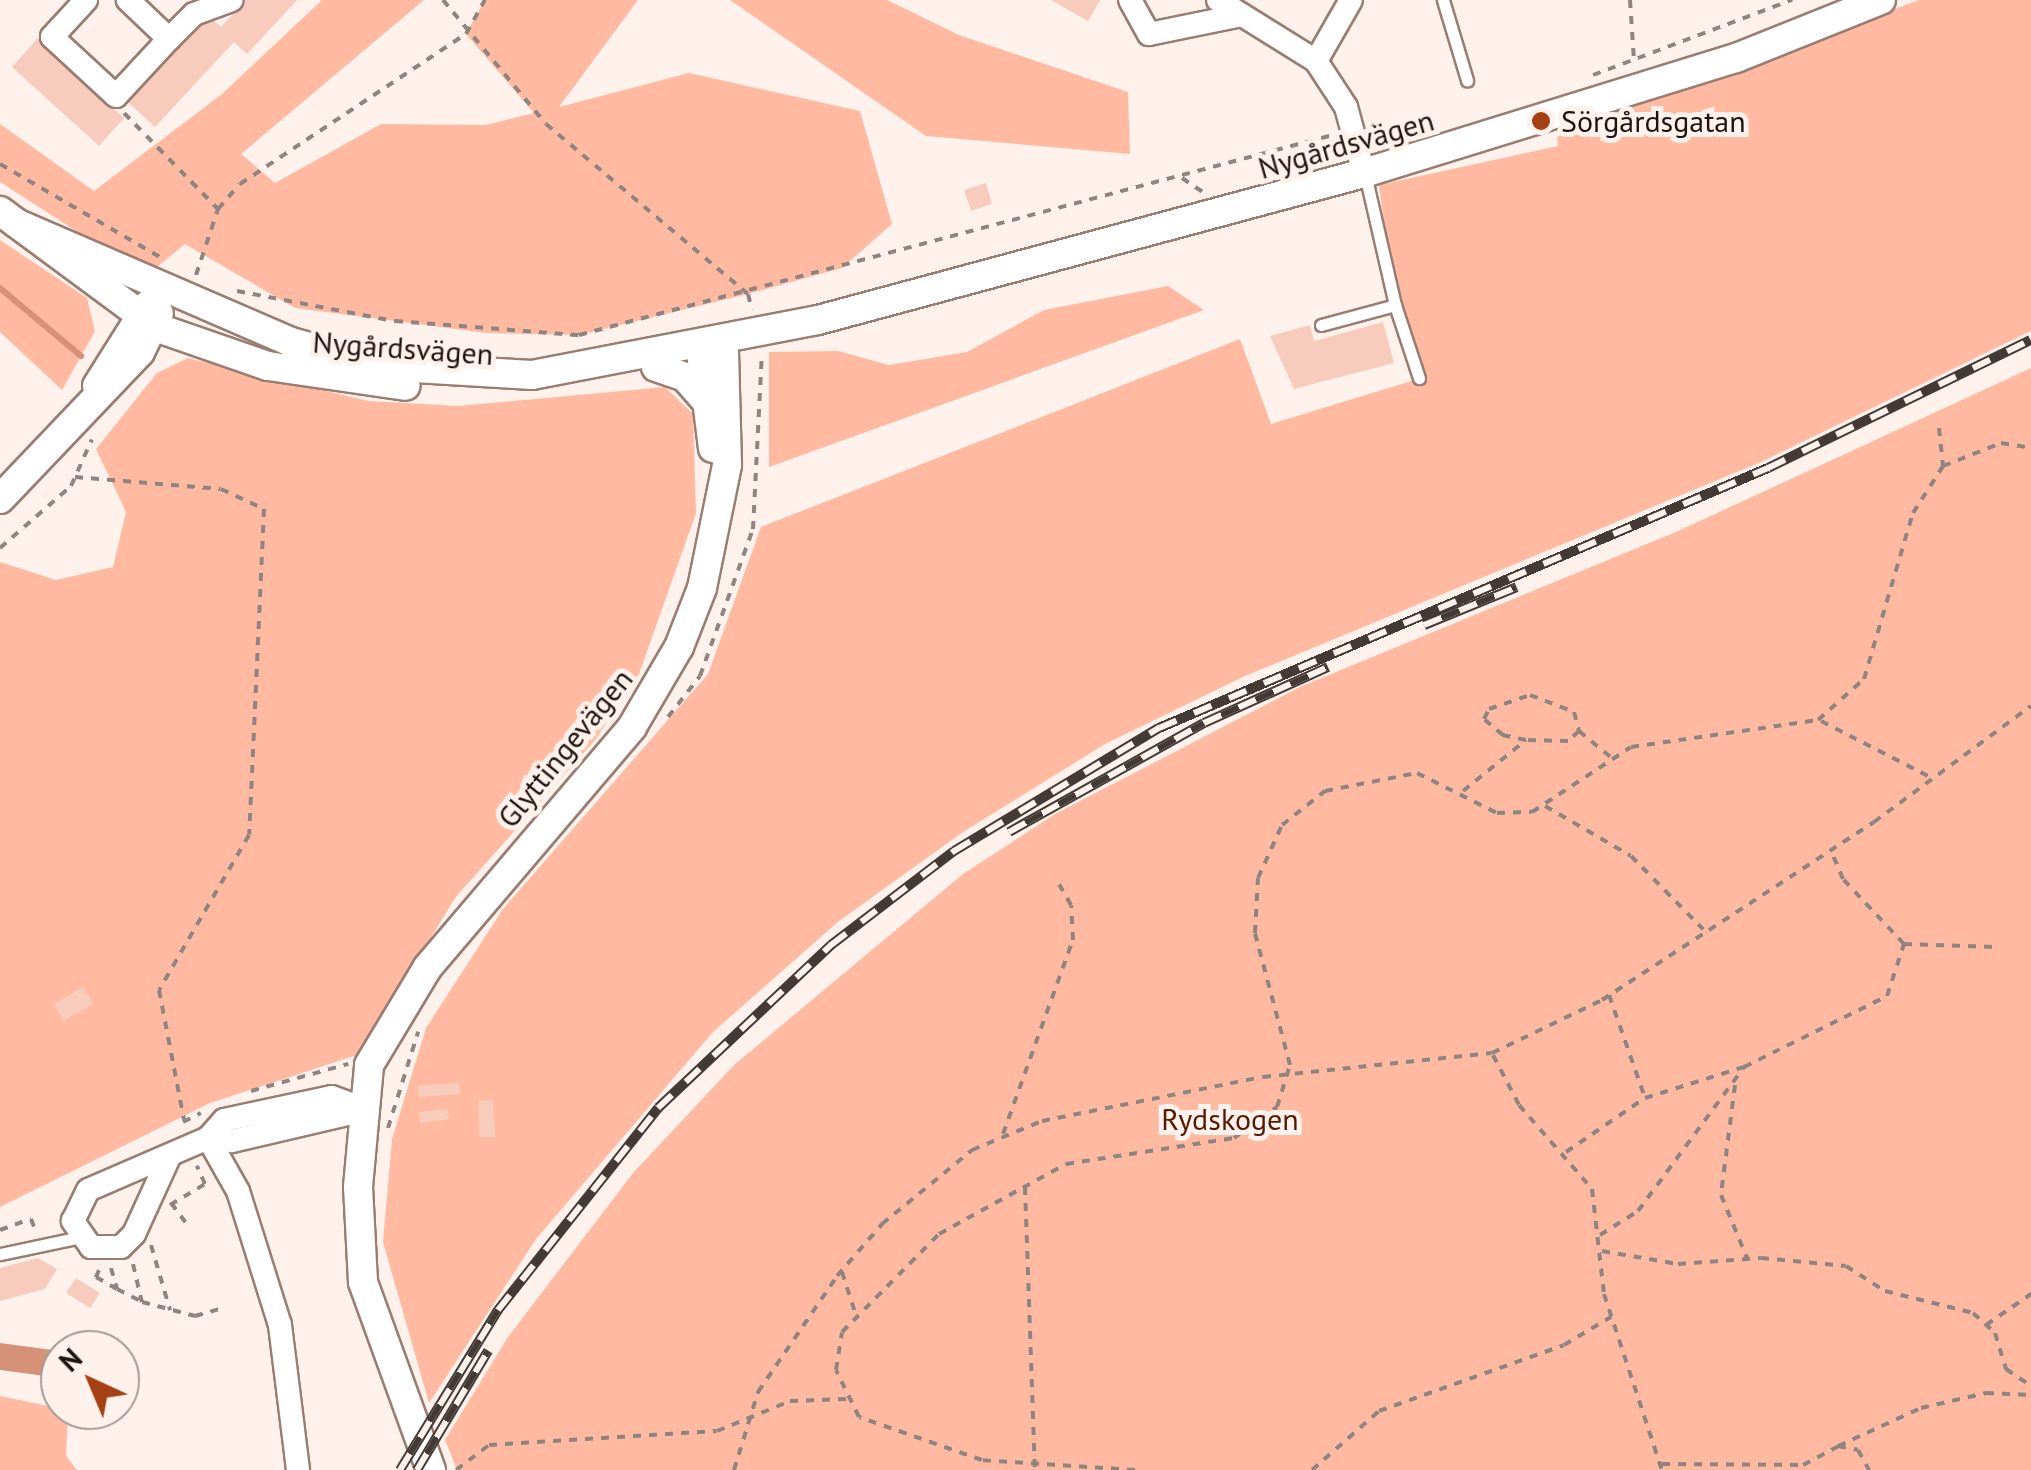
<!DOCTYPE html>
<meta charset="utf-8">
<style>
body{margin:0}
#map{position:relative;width:2031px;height:1470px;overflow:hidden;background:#fff2ed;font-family:"PT Sans",sans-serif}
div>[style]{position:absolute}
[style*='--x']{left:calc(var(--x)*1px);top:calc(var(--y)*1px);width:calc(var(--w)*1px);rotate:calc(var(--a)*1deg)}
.green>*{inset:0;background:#ffbaa1}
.water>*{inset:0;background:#d59279}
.stream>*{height:6px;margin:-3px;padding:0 3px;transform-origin:3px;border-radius:3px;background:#d59279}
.building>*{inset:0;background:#f7ccbd}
.path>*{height:4px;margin-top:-2px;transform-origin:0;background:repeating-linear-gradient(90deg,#908480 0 8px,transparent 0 16px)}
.roads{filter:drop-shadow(2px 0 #997d72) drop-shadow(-2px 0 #997d72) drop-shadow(0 2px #997d72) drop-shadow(0 -2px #997d72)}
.service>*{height:11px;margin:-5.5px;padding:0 5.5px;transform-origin:5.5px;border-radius:5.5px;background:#fff}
.minor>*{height:22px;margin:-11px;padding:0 11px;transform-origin:11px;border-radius:11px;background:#fff}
.tertiary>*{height:28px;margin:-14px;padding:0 14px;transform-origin:14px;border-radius:14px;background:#fff}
.rail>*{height:10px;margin-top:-5px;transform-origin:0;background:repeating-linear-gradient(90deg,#fff2ed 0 19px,#443a35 0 38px);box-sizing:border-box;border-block:2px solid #443a35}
.dots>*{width:28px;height:28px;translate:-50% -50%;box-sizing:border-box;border:5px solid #fff2ed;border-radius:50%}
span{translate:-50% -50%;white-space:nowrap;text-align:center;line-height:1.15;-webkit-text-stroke:10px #fff2ed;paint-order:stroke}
.poi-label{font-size:30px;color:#1c120e}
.left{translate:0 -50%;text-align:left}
.street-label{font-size:30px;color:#1c120e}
.park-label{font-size:30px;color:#541800}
.north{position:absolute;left:40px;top:1330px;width:100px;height:100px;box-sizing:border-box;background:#fff2ed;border:2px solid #a49894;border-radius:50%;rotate:316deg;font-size:28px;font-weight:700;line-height:40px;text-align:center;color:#1c120e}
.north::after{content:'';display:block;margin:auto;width:35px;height:45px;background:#a54014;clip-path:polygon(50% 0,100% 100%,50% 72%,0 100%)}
</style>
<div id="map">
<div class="green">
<i style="clip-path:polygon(322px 0,424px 0,241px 154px,275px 183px,381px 124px,486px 125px,534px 113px,466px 34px,485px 0,638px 0,559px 107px,689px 73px,860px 111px,892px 224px,842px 268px,748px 294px,579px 335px,486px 333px,295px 308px,185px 244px,146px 276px,0 182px,0 124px,94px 191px,222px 94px)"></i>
<i style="clip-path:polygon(730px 0,887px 0,959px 35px,1128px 92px,1130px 154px,926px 136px)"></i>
<i style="clip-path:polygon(1919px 0,2031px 0,2031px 331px,1761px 462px,1245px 676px,1105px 744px,963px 832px,839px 921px,713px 1032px,536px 1239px,429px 1403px,383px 1242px,392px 1139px,426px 1028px,503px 909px,708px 674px,761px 527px,1240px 339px,1271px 424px,1418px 379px,1395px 305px,1379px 185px,1558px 146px,1557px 137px,1590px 122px)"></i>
<i style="clip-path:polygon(0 240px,87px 298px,95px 331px,62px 390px,0 332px)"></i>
<i style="clip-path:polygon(1168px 286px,1204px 310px,769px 467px,769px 352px,838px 351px,889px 365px,967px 352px,1044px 310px)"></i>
<i style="clip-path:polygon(188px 358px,368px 401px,458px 406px,665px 387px,693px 414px,696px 513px,639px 674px,595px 740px,455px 898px,360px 1054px,210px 1103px,0 1207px,0 562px,56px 580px,113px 567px,126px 512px,96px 449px,157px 373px)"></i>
<i style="clip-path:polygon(2031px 368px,2031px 1470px,457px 1470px,445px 1440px,508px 1337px,633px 1173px,734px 1065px,963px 874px,1055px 814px,1302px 686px,1676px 532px)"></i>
<i style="clip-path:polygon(0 1396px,68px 1410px,66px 1456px,77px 1470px,0 1470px)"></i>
</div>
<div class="water">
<i style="clip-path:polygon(0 1343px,60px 1351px,60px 1378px,0 1370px)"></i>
</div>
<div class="stream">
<i style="--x:0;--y:288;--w:106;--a:40"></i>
</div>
<div class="building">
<i style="clip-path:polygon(246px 0,297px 0,247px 54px,234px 42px,155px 127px,127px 101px,208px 16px,221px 27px)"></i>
<i style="clip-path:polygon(1051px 0,1100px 0,1088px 21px)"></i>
<i style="clip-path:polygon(38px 38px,124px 118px,99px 146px,12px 67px)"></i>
<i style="clip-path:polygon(986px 183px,992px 204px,971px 211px,964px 190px)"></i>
<i style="clip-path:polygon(1383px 322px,1394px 363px,1294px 389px,1270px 336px,1310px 325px,1314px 341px)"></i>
<i style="clip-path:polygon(83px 987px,93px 1004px,63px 1021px,54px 1004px)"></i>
<i style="clip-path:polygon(459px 1083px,460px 1094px,419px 1097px,418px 1086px)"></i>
<i style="clip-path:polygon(493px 1100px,495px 1137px,480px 1137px,478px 1101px)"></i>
<i style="clip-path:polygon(448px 1109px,449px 1119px,420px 1123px,419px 1112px)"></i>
<i style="clip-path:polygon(38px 1258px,57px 1269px,45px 1289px,0 1301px,0 1268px)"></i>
<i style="clip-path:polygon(76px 1278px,100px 1293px,90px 1308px,66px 1293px)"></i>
</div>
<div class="path">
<i style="--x:443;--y:0;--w:161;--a:50.3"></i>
<i style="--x:546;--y:124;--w:264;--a:40.1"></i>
<i style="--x:748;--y:294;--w:16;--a:76"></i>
<i style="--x:1630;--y:0;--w:61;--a:86.2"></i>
<i style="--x:1593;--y:75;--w:213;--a:-20.7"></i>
<i style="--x:124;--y:113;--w:134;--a:45.6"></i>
<i style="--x:1371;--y:124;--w:38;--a:15"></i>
<i style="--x:1327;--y:159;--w:20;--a:-75"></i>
<i style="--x:0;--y:164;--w:185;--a:30.2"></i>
<i style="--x:1182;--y:178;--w:25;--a:34"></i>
<i style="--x:196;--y:275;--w:70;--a:-71.6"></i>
<i style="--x:218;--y:209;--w:33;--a:-49"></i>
<i style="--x:240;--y:184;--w:271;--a:-33.6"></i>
<i style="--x:466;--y:34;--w:39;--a:-61"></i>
<i style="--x:237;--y:291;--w:161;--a:10.8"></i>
<i style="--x:395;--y:321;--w:185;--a:4.4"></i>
<i style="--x:579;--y:335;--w:780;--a:-14.86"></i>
<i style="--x:1939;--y:428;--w:38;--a:84"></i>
<i style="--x:75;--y:477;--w:146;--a:4.7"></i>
<i style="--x:221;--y:489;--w:47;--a:24.9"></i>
<i style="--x:264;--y:509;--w:326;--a:92.6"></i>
<i style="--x:249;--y:835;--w:179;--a:120.1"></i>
<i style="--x:159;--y:990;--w:132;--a:79.1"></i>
<i style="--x:0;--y:548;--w:94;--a:-41.1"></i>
<i style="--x:71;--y:486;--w:51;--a:-65.9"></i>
<i style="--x:668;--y:717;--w:52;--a:-52"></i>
<i style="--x:700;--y:676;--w:156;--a:-70.2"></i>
<i style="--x:753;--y:529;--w:176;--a:-87.1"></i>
<i style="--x:1821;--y:721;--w:125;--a:27.2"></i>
<i style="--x:1579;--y:731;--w:44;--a:39.5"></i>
<i style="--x:1463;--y:791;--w:81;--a:-39"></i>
<i style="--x:1526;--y:740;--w:24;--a:-168"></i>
<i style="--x:1503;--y:735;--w:25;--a:-140"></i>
<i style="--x:1484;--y:719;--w:11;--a:-63"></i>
<i style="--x:1489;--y:709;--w:43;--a:-18.9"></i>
<i style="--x:1530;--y:695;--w:47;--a:21.1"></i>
<i style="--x:1574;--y:712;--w:20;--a:75"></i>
<i style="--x:1579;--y:731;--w:15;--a:138"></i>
<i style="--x:1568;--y:741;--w:42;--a:-178.6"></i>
<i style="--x:1545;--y:806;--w:99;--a:30.2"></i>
<i style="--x:1631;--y:856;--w:103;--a:45.4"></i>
<i style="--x:1904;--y:944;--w:93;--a:1.8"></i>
<i style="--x:1609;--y:995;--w:109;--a:70.7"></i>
<i style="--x:1493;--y:1055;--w:56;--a:62.5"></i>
<i style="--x:1519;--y:1105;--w:111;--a:49"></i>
<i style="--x:1592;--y:1189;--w:106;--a:83.5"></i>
<i style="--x:1604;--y:1294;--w:185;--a:71.8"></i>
<i style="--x:1735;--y:1085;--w:111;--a:97.3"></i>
<i style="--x:1721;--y:1195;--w:68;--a:67.6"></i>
<i style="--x:251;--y:1091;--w:101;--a:-15.6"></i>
<i style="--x:183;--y:1122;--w:20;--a:-27"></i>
<i style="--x:388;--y:1128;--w:101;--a:-72.6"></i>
<i style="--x:1003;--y:1134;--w:206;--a:-70.2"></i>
<i style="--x:1073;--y:940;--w:35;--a:-93"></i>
<i style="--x:1071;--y:905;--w:32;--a:-120"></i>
<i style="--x:1566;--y:1152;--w:96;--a:-34.4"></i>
<i style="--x:1645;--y:1098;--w:104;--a:-17.4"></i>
<i style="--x:1744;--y:1067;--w:160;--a:-26.4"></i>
<i style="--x:1887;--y:996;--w:55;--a:-71.9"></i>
<i style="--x:1904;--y:944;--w:89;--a:-133.2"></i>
<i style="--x:1843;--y:879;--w:30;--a:-113"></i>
<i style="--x:1025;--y:1187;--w:283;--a:88"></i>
<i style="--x:171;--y:1203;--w:30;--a:53"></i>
<i style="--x:170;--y:1205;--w:41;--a:-31"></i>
<i style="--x:205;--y:1184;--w:20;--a:-114"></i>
<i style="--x:0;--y:1230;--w:33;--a:-20"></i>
<i style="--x:31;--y:1219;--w:14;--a:69"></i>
<i style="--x:1600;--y:1235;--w:45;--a:-32.3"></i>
<i style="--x:1638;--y:1211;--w:179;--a:-53.6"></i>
<i style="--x:151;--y:1245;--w:68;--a:73.7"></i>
<i style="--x:1602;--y:1251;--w:77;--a:9.7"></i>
<i style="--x:1678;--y:1264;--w:83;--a:-4.1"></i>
<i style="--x:1761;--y:1258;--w:85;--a:5.4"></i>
<i style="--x:1846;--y:1266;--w:46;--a:32.7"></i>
<i style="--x:1885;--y:1291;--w:91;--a:14"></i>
<i style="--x:1973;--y:1313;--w:30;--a:42"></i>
<i style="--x:1995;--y:1333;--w:38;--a:73"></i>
<i style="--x:2006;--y:1369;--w:30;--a:34"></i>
<i style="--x:133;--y:1264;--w:39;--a:77"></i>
<i style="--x:111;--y:1268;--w:22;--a:74"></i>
<i style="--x:117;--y:1289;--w:28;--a:27"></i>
<i style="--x:142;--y:1302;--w:55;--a:14.8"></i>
<i style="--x:195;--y:1316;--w:25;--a:-16"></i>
<i style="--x:99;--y:1270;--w:8;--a:113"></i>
<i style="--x:96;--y:1277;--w:24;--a:30"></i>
<i style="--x:842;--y:1272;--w:40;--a:72"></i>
<i style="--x:1986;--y:1325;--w:55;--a:-34.6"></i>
<i style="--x:1838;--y:1446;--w:91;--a:-24.6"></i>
<i style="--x:1921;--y:1408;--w:67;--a:-13"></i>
<i style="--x:1986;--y:1393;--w:45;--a:2.5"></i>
<i style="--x:1662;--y:1464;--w:141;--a:0.4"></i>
<i style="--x:1803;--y:1465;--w:40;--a:-28"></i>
<i style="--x:1838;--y:1446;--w:20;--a:11"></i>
<i style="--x:1858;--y:1450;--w:23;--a:61"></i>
<i style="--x:456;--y:1470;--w:41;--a:-37.1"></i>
<i style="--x:489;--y:1445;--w:228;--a:-3.5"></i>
<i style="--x:717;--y:1431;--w:79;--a:-22.3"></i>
<i style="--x:790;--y:1401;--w:56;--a:-2"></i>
<i style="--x:734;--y:1470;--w:82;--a:-72.9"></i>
<i style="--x:758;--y:1392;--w:140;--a:-55.7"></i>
<i style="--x:837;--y:1276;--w:69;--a:-49.1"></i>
<i style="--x:882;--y:1224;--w:117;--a:-39.4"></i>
<i style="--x:972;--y:1150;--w:76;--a:-22.5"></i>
<i style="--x:1042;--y:1121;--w:225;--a:-11.3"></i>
<i style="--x:1263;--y:1077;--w:230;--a:-6"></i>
<i style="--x:1492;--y:1053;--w:122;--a:-25.7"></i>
<i style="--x:1602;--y:1000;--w:325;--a:-33.2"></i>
<i style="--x:1874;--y:822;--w:195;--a:-36.5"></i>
<i style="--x:1135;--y:1470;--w:153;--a:-176.3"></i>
<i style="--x:982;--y:1460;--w:130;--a:-160.7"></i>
<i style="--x:859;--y:1417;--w:52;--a:-116.1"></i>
<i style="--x:836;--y:1370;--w:38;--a:-81"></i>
<i style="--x:842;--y:1332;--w:138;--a:-45.3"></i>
<i style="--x:939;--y:1234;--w:145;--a:-28.9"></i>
<i style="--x:1066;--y:1164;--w:170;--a:-8.8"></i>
<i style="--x:1234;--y:1138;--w:53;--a:-35.8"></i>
<i style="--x:1277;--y:1107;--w:44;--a:-72.8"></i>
<i style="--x:1290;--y:1065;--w:137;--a:-104.9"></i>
<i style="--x:1255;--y:933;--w:55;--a:-86.9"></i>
<i style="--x:1258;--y:878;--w:58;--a:-65.6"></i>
<i style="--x:1282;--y:825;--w:55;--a:-38.3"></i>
<i style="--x:1325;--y:791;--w:94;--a:-11.1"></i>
<i style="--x:1417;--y:773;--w:89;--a:26.6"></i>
<i style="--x:1497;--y:813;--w:35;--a:-2"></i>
<i style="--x:1532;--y:812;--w:118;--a:-33.3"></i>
<i style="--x:1631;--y:747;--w:189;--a:-8.2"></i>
<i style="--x:1818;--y:720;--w:62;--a:-41.7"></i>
<i style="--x:1864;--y:679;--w:173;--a:-73.6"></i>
<i style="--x:1913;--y:513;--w:56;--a:-57.4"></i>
<i style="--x:1943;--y:466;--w:62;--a:-21.6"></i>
<i style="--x:2001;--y:443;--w:30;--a:9"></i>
<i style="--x:1312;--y:1470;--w:89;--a:-41.4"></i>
<i style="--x:1379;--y:1411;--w:196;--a:-19.6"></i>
<i style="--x:1564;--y:1345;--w:55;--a:-30.8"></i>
</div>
<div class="roads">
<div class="service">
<i style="--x:1443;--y:0;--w:84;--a:73.3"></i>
<i style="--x:1395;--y:305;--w:77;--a:71.8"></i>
<i style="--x:1321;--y:325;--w:77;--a:-15.1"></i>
<i style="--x:1395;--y:305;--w:134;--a:-102.9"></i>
<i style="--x:0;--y:1254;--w:83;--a:-11.9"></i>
</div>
<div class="minor">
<i style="--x:86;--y:0;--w:50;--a:132.6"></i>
<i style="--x:52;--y:37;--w:87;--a:42.7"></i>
<i style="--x:116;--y:96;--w:78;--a:-47.1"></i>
<i style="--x:169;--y:39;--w:57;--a:-136.4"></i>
<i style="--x:1130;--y:0;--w:39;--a:61"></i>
<i style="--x:1149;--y:34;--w:95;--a:-11.5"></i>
<i style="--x:1218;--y:0;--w:115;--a:31.9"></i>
<i style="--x:1316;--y:61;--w:55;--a:56.9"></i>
<i style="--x:1346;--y:107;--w:68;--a:74.7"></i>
<i style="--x:169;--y:39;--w:35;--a:-45"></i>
<i style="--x:194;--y:14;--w:40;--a:-20.2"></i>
<i style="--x:1316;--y:61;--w:70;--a:-60.2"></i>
<i style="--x:208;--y:1138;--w:61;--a:60.5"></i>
<i style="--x:238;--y:1191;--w:140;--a:72.6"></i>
<i style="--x:280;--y:1325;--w:146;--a:82.9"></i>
<i style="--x:208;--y:1138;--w:24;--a:7"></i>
<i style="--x:232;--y:1141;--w:136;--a:-13.2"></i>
<i style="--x:170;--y:1155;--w:87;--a:114.5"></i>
<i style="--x:134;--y:1234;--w:18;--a:135"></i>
<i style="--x:121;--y:1247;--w:30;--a:180"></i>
<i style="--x:91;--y:1247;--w:32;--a:-125"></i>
<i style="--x:73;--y:1221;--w:34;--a:-64"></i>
<i style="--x:88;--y:1190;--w:131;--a:-23.4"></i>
<i style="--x:208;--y:1138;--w:24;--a:-48"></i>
<i style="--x:224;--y:1120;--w:110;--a:-12"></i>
<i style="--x:332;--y:1097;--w:35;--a:20"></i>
</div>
<div class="tertiary">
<i style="--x:0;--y:211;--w:197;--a:36.5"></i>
<i style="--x:158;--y:328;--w:116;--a:19.1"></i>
<i style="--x:268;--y:366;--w:139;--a:8.2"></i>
<i style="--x:16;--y:223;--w:300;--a:23.4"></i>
<i style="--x:291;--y:342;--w:93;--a:14.9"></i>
<i style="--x:381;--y:366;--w:151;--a:3.4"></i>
<i style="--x:532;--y:375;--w:291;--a:-10.9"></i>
<i style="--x:818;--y:320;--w:565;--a:-15.07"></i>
<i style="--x:1364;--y:173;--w:389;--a:-17.2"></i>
<i style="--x:1736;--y:58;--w:156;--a:-21.8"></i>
<i style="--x:710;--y:342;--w:19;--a:115"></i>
<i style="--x:702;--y:359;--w:90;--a:83"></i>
<i style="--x:656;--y:367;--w:31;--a:19"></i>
<i style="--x:685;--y:377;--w:33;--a:49"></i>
<i style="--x:97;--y:386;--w:96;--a:-57.8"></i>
<i style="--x:0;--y:499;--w:203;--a:-46.4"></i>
<i style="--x:140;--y:352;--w:43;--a:-64"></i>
<i style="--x:431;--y:1470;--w:200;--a:-109.9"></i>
<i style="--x:363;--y:1282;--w:95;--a:-93"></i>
<i style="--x:358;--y:1187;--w:122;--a:-84.8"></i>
<i style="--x:369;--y:1065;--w:114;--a:-59"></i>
<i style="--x:428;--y:967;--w:315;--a:-49.6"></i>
<i style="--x:632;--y:727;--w:93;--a:-59.6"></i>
<i style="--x:679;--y:647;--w:63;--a:-68.7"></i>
<i style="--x:702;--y:588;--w:126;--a:-78.5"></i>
<i style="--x:727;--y:465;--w:111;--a:-91.5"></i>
<i style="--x:724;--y:354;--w:18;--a:-139"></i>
</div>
</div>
<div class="rail">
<i style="--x:1424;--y:625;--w:100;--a:-22.2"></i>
<i style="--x:1009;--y:832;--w:223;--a:-29.2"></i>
<i style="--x:1204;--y:723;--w:136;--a:-24.3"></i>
<i style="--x:400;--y:1470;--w:188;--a:-58.5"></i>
<i style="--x:498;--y:1310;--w:258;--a:-51.6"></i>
<i style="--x:658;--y:1108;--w:238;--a:-43.3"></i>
<i style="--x:831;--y:945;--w:155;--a:-37.4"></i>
<i style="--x:954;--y:851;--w:239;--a:-31"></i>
<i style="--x:1159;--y:728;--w:662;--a:-23.12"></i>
<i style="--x:1768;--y:468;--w:292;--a:-26"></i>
<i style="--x:417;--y:1470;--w:139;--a:-59.2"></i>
</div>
<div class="dots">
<i style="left:1541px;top:121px;background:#a54014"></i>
</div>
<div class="poi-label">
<span class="left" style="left:1561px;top:121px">Sörgårdsgatan</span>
</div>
<div class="street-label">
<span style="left:1346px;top:144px;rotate:-16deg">Nygårdsvägen</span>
<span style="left:403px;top:348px;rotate:4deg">Nygårdsvägen</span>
<span style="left:565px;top:748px;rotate:-51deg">Glyttingevägen</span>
</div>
<div class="park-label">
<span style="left:1230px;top:1119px">Rydskogen</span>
</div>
<div class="north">N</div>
</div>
